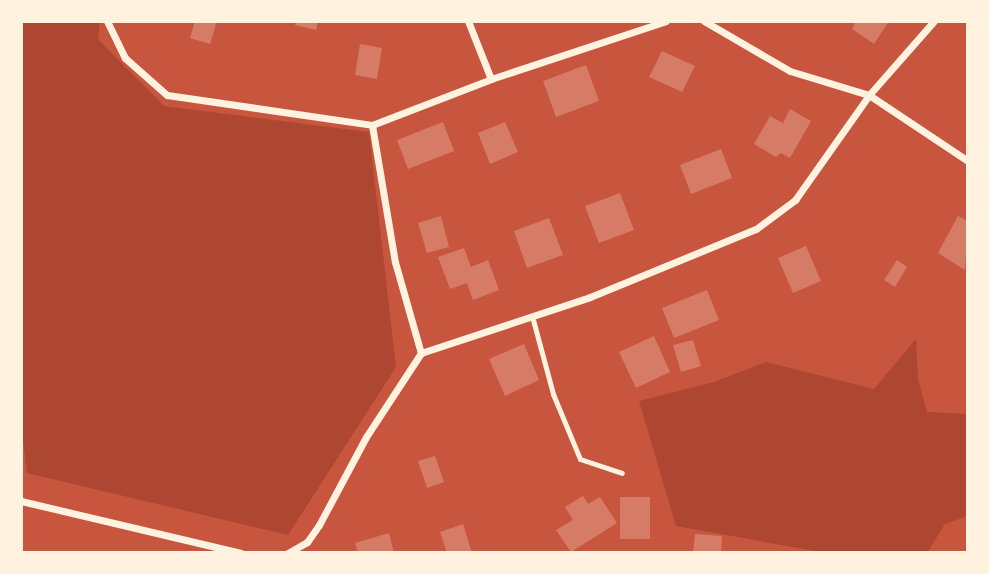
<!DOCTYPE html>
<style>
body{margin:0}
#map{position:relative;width:989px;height:574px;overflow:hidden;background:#c8553d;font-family:Inter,sans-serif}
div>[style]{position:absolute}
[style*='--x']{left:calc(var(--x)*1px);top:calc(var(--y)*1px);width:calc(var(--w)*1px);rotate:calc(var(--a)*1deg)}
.green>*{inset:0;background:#ae4732}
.building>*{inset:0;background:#d67c66}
.service>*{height:5px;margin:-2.5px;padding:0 2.5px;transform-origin:2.5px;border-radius:2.5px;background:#fff3e0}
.minor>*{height:7px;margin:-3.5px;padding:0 3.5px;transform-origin:3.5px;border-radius:3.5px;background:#fff3e0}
span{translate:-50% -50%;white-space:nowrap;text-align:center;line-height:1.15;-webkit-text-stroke:6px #fff3e0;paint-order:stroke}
.frame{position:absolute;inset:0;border:23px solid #fff3e0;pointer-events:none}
</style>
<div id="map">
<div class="green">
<i style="clip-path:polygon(21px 21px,100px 21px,98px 39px,164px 106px,369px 132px,396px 367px,288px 535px,27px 473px,21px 424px)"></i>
<i style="clip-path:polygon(916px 339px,918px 379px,927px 412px,968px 414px,968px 516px,945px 524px,927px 553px,826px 553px,676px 526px,639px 401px,714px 382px,766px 362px,874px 389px)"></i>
</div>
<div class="building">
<i style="clip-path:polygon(195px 21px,217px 21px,210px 44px,190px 38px)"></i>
<i style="clip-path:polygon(296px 21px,318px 21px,316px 30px,295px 25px)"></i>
<i style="clip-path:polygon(856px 21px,889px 21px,874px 44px,852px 29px)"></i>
<i style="clip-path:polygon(360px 44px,382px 48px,377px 79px,355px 75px)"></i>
<i style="clip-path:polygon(662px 51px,695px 66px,682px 92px,649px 77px)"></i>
<i style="clip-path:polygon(586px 65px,599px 101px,556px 117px,543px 81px)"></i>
<i style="clip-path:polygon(790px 109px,811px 121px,790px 158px,781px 153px,776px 157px,754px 144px,770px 116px,783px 123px)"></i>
<i style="clip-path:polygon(443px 122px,454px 151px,408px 169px,397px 140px)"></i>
<i style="clip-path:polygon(505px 122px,518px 152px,490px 164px,478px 133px)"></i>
<i style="clip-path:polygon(721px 149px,732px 178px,691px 194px,680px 165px)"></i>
<i style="clip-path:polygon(620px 193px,634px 230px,599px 243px,585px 206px)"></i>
<i style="clip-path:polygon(441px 216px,449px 247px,427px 253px,418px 223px)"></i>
<i style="clip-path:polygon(958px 216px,968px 221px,965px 270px,938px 253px)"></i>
<i style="clip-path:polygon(549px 218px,563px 255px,527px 268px,514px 231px)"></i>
<i style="clip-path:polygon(806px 246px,821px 281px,793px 293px,778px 258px)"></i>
<i style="clip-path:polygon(464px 248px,471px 267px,488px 260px,499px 290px,473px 300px,467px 283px,450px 289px,438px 257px)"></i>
<i style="clip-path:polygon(897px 260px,907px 267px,895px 287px,884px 280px)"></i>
<i style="clip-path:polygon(707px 290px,719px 320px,674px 338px,662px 308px)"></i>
<i style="clip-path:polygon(654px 336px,670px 372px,636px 388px,619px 352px)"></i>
<i style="clip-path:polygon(693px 340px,701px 366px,681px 372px,673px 345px)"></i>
<i style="clip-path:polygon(524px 344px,539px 380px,505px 396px,489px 359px)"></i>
<i style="clip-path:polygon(435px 456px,444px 482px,427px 488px,418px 461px)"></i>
<i style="clip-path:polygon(583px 496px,588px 504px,600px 497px,617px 523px,571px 552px,556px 530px,573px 520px,565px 507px)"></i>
<i style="clip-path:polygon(620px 497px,650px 497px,650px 539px,620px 539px)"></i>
<i style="clip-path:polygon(463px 524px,472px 553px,447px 553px,440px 532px)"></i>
<i style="clip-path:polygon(389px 533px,394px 553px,358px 553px,355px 543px)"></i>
<i style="clip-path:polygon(695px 534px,722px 536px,721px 553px,693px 553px)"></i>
</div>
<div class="service">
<i style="--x:532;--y:316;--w:81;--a:74.9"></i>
<i style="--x:553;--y:394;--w:70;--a:67.4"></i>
<i style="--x:580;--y:459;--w:44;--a:18.4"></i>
</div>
<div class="minor">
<i style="--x:107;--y:21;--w:41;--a:64.1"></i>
<i style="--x:125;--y:58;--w:56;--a:41.4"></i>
<i style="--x:167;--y:95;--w:207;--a:8.3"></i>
<i style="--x:372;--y:125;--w:139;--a:80.5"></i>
<i style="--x:395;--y:262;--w:95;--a:74.1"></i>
<i style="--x:421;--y:353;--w:100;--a:123.2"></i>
<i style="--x:366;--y:437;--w:100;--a:118.1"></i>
<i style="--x:319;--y:525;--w:21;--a:125"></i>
<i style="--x:307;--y:542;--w:22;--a:150"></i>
<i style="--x:468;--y:21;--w:62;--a:68.4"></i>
<i style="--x:704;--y:21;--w:99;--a:30.2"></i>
<i style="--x:790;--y:71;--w:83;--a:16.9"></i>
<i style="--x:869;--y:95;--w:119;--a:33.7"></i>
<i style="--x:372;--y:125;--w:128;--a:-21.1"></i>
<i style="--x:491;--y:79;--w:184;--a:-18.3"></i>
<i style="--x:421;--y:353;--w:178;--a:-18.3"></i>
<i style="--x:590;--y:297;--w:179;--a:-22.3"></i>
<i style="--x:756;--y:229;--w:49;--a:-36.6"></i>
<i style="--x:795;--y:200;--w:128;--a:-54.8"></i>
<i style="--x:869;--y:95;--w:98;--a:-48.7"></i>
<i style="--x:21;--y:501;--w:226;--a:13.3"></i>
</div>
<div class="frame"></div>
</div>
